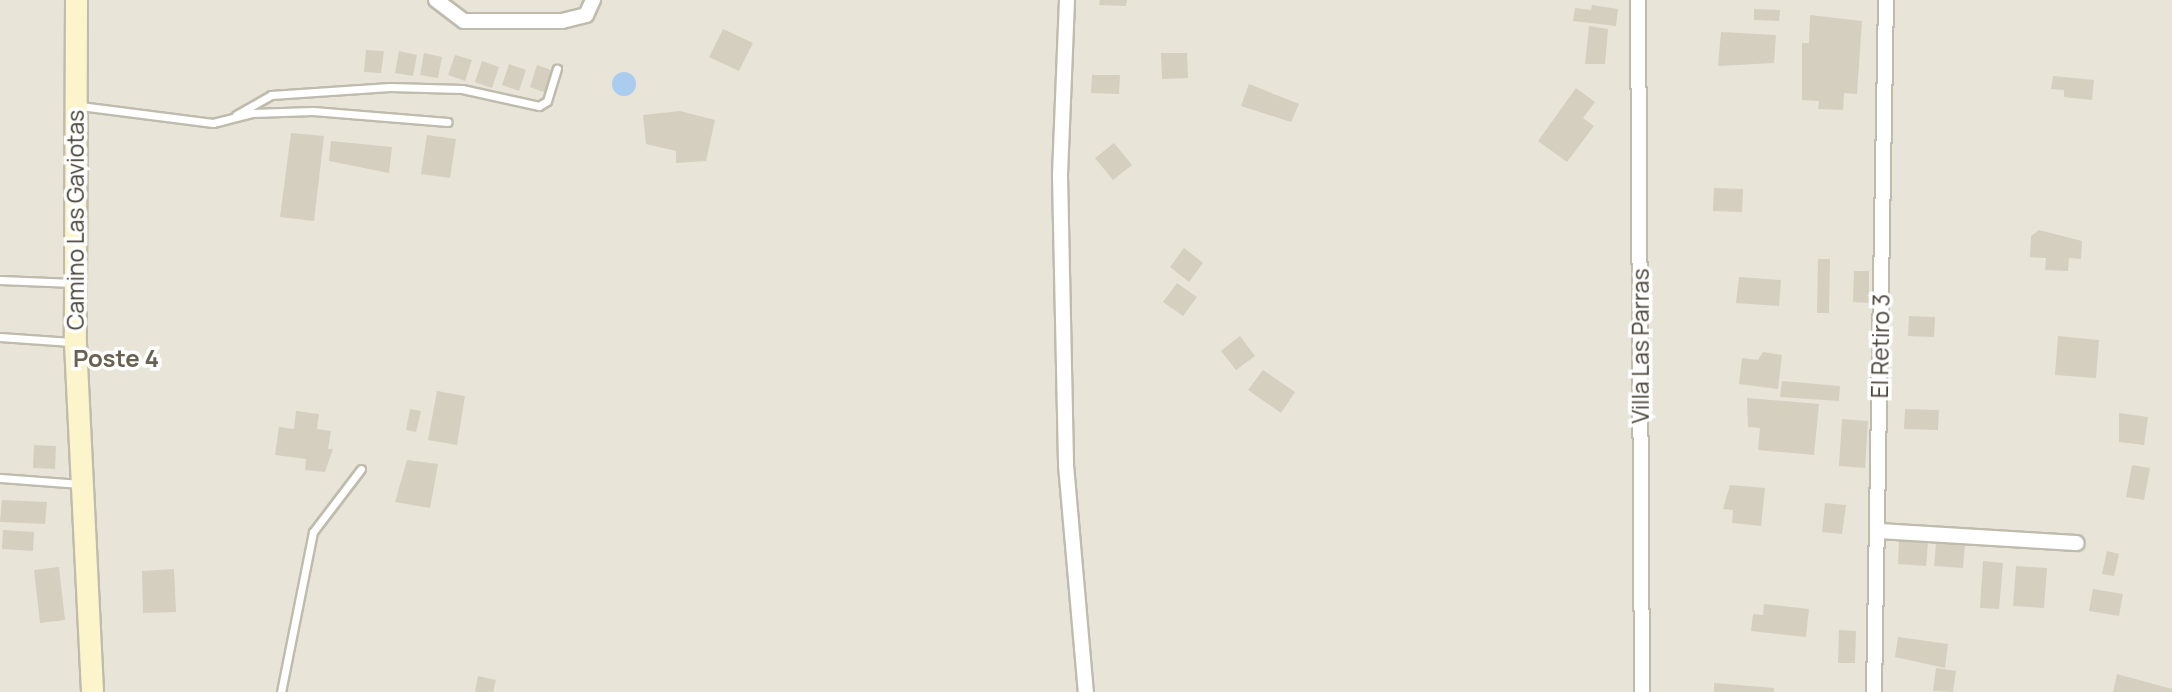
<!DOCTYPE html>
<style>
body{margin:0}
#map{position:relative;width:2172px;height:692px;overflow:hidden;background:#f4f2ea;font-family:Manrope,sans-serif}
div>[style]{position:absolute}
[style*='--x']{left:calc(var(--x)*1px);top:calc(var(--y)*1px);width:calc(var(--w)*1px);rotate:calc(var(--a)*1deg)}
.residential>*{inset:0;background:#e8e4d8}
.water>*{inset:0;background:#ace}
.round{border-radius:50%}
.building>*{inset:0;background:#d5cfc0}
.roads{filter:drop-shadow(2px 0 #bfbbad) drop-shadow(-2px 0 #bfbbad) drop-shadow(0 2px #bfbbad) drop-shadow(0 -2px #bfbbad)}
.lane>*{height:7px;margin:-3.5px;padding:0 3.5px;transform-origin:3.5px;border-radius:3.5px;background:#fff}
.street>*{height:14px;margin:-7px;padding:0 7px;transform-origin:7px;border-radius:7px;background:#fff}
.secondary>*{height:21px;margin:-10.5px;padding:0 10.5px;transform-origin:10.5px;border-radius:10.5px;background:#fcf5cc}
span{translate:-50% -50%;white-space:nowrap;text-align:center;line-height:1.15;-webkit-text-stroke:7px #fff;paint-order:stroke}
.street-label{font-size:23px;color:#484338}
.neighbourhood-label{font-size:24px;color:#6a6250;font-weight:700}
</style>
<div id="map">
<div class="residential">
<i style="clip-path:polygon(0 0,2172px 0,2172px 692px,0 692px)"></i>
</div>
<div class="water">
<i class="round" style="left:612px;top:72px;width:24px;height:24px"></i>
</div>
<div class="building">
<i style="clip-path:polygon(1100px 0,1127px 0,1126px 6px,1099px 5px)"></i>
<i style="clip-path:polygon(1592px 5px,1618px 9px,1616px 26px,1573px 21px,1575px 8px,1591px 10px)"></i>
<i style="clip-path:polygon(1754px 9px,1780px 10px,1779px 21px,1754px 20px)"></i>
<i style="clip-path:polygon(1810px 15px,1862px 21px,1857px 94px,1844px 93px,1843px 110px,1818px 109px,1819px 101px,1802px 100px,1802px 43px,1809px 43px)"></i>
<i style="clip-path:polygon(1589px 26px,1608px 29px,1605px 64px,1585px 64px)"></i>
<i style="clip-path:polygon(723px 29px,753px 43px,739px 71px,709px 57px)"></i>
<i style="clip-path:polygon(1721px 32px,1776px 35px,1774px 63px,1718px 66px)"></i>
<i style="clip-path:polygon(366px 50px,384px 51px,381px 73px,364px 72px)"></i>
<i style="clip-path:polygon(399px 51px,417px 55px,413px 76px,395px 73px)"></i>
<i style="clip-path:polygon(424px 53px,442px 57px,438px 78px,420px 75px)"></i>
<i style="clip-path:polygon(1161px 53px,1187px 53px,1188px 78px,1162px 79px)"></i>
<i style="clip-path:polygon(455px 55px,472px 60px,465px 81px,448px 75px)"></i>
<i style="clip-path:polygon(482px 61px,499px 67px,492px 88px,475px 82px)"></i>
<i style="clip-path:polygon(509px 64px,526px 70px,519px 91px,502px 85px)"></i>
<i style="clip-path:polygon(537px 65px,554px 71px,546px 93px,530px 87px)"></i>
<i style="clip-path:polygon(1092px 75px,1120px 75px,1119px 94px,1091px 93px)"></i>
<i style="clip-path:polygon(2053px 76px,2094px 80px,2092px 100px,2064px 97px,2064px 90px,2051px 89px)"></i>
<i style="clip-path:polygon(1249px 84px,1299px 104px,1291px 122px,1241px 106px)"></i>
<i style="clip-path:polygon(1576px 88px,1595px 102px,1583px 118px,1594px 126px,1567px 162px,1538px 141px)"></i>
<i style="clip-path:polygon(680px 111px,715px 120px,706px 161px,676px 163px,676px 151px,646px 144px,643px 115px)"></i>
<i style="clip-path:polygon(291px 133px,324px 136px,314px 221px,280px 217px)"></i>
<i style="clip-path:polygon(427px 135px,456px 139px,450px 178px,421px 174px)"></i>
<i style="clip-path:polygon(331px 141px,392px 147px,389px 173px,329px 161px)"></i>
<i style="clip-path:polygon(1114px 143px,1132px 165px,1113px 180px,1095px 158px)"></i>
<i style="clip-path:polygon(1714px 188px,1743px 189px,1742px 212px,1713px 211px)"></i>
<i style="clip-path:polygon(2039px 230px,2082px 241px,2081px 259px,2069px 258px,2068px 271px,2045px 270px,2046px 258px,2030px 257px,2031px 236px)"></i>
<i style="clip-path:polygon(1184px 248px,1203px 263px,1189px 282px,1170px 267px)"></i>
<i style="clip-path:polygon(1818px 259px,1830px 259px,1829px 313px,1817px 313px)"></i>
<i style="clip-path:polygon(1854px 271px,1869px 271px,1869px 303px,1853px 302px)"></i>
<i style="clip-path:polygon(1739px 277px,1781px 280px,1779px 306px,1736px 303px)"></i>
<i style="clip-path:polygon(1177px 283px,1197px 297px,1183px 316px,1163px 302px)"></i>
<i style="clip-path:polygon(1909px 316px,1935px 317px,1934px 337px,1908px 336px)"></i>
<i style="clip-path:polygon(1240px 336px,1255px 356px,1236px 370px,1221px 351px)"></i>
<i style="clip-path:polygon(2058px 336px,2099px 340px,2096px 378px,2055px 375px)"></i>
<i style="clip-path:polygon(1763px 352px,1782px 355px,1778px 389px,1739px 384px,1742px 358px,1758px 360px)"></i>
<i style="clip-path:polygon(1263px 370px,1295px 392px,1281px 413px,1248px 390px)"></i>
<i style="clip-path:polygon(1782px 381px,1840px 386px,1839px 401px,1780px 397px)"></i>
<i style="clip-path:polygon(437px 391px,465px 396px,457px 445px,428px 440px)"></i>
<i style="clip-path:polygon(1747px 398px,1819px 404px,1814px 455px,1758px 450px,1760px 428px,1748px 427px)"></i>
<i style="clip-path:polygon(410px 409px,421px 411px,416px 432px,406px 430px)"></i>
<i style="clip-path:polygon(1905px 409px,1939px 410px,1938px 430px,1904px 429px)"></i>
<i style="clip-path:polygon(296px 411px,319px 414px,317px 429px,331px 431px,328px 449px,333px 449px,325px 472px,305px 470px,306px 459px,275px 455px,279px 427px,294px 429px)"></i>
<i style="clip-path:polygon(2119px 413px,2148px 417px,2144px 445px,2119px 442px)"></i>
<i style="clip-path:polygon(1842px 419px,1868px 421px,1865px 468px,1839px 466px)"></i>
<i style="clip-path:polygon(34px 445px,56px 446px,55px 469px,33px 468px)"></i>
<i style="clip-path:polygon(407px 460px,438px 464px,430px 508px,395px 502px)"></i>
<i style="clip-path:polygon(2132px 465px,2150px 468px,2144px 500px,2126px 497px)"></i>
<i style="clip-path:polygon(1730px 485px,1765px 488px,1761px 526px,1732px 523px,1733px 510px,1723px 509px)"></i>
<i style="clip-path:polygon(2px 500px,47px 502px,45px 524px,0 522px)"></i>
<i style="clip-path:polygon(1825px 503px,1846px 505px,1842px 534px,1822px 532px)"></i>
<i style="clip-path:polygon(3px 530px,34px 532px,33px 551px,2px 549px)"></i>
<i style="clip-path:polygon(1899px 541px,1928px 543px,1926px 566px,1898px 564px)"></i>
<i style="clip-path:polygon(1936px 543px,1965px 545px,1963px 568px,1934px 566px)"></i>
<i style="clip-path:polygon(2107px 551px,2119px 554px,2114px 576px,2102px 574px)"></i>
<i style="clip-path:polygon(1983px 561px,2003px 563px,1999px 609px,1980px 608px)"></i>
<i style="clip-path:polygon(2016px 566px,2047px 568px,2044px 608px,2013px 606px)"></i>
<i style="clip-path:polygon(59px 567px,65px 620px,40px 623px,34px 570px)"></i>
<i style="clip-path:polygon(174px 569px,176px 612px,143px 613px,142px 571px)"></i>
<i style="clip-path:polygon(2093px 589px,2123px 594px,2119px 616px,2089px 611px)"></i>
<i style="clip-path:polygon(1764px 604px,1809px 609px,1806px 637px,1751px 631px,1753px 614px,1763px 615px)"></i>
<i style="clip-path:polygon(1839px 630px,1856px 631px,1855px 663px,1838px 663px)"></i>
<i style="clip-path:polygon(1898px 637px,1948px 644px,1945px 668px,1895px 657px)"></i>
<i style="clip-path:polygon(1936px 668px,1956px 671px,1953px 692px,1933px 691px)"></i>
<i style="clip-path:polygon(2117px 674px,2172px 689px,2172px 692px,2113px 692px)"></i>
<i style="clip-path:polygon(478px 676px,496px 680px,493px 692px,475px 692px)"></i>
<i style="clip-path:polygon(1714px 683px,1774px 688px,1774px 692px,1714px 692px)"></i>
</div>
<div class="roads">
<div class="lane">
<i style="--x:80;--y:106;--w:134;--a:7.3"></i>
<i style="--x:213;--y:123;--w:40;--a:-14.4"></i>
<i style="--x:252;--y:113;--w:61;--a:-1.9"></i>
<i style="--x:313;--y:111;--w:135;--a:4.7"></i>
<i style="--x:236;--y:115;--w:40;--a:-29.7"></i>
<i style="--x:271;--y:95;--w:119;--a:-3.8"></i>
<i style="--x:390;--y:87;--w:72;--a:1.6"></i>
<i style="--x:462;--y:89;--w:79;--a:12.4"></i>
<i style="--x:539;--y:106;--w:9;--a:-32"></i>
<i style="--x:547;--y:101;--w:34;--a:-73"></i>
<i style="--x:0;--y:280;--w:74;--a:2.3"></i>
<i style="--x:0;--y:337;--w:71;--a:4"></i>
<i style="--x:0;--y:478;--w:80;--a:4.3"></i>
<i style="--x:281;--y:692;--w:163;--a:-78.7"></i>
<i style="--x:313;--y:532;--w:79;--a:-52.7"></i>
</div>
<div class="street">
<i style="--x:436;--y:0;--w:35;--a:37"></i>
<i style="--x:464;--y:21;--w:98;--a:0"></i>
<i style="--x:562;--y:21;--w:25;--a:-14"></i>
<i style="--x:586;--y:15;--w:17;--a:-65"></i>
<i style="--x:1067;--y:0;--w:176;--a:92.3"></i>
<i style="--x:1060;--y:176;--w:289;--a:88.8"></i>
<i style="--x:1066;--y:465;--w:228;--a:85"></i>
<i style="--x:1638;--y:0;--w:692;--a:89.67"></i>
<i style="--x:1878;--y:531;--w:199;--a:3.5"></i>
<i style="--x:1874;--y:692;--w:692;--a:-89.01"></i>
</div>
<div class="secondary">
<i style="--x:76;--y:0;--w:343;--a:90.2"></i>
<i style="--x:75;--y:343;--w:349;--a:87.2"></i>
</div>
</div>
<div class="street-label">
<span style="left:75px;top:220px;rotate:-90deg">Camino Las Gaviotas</span>
<span style="left:1640px;top:346px;rotate:-90deg">Villa Las Parras</span>
<span style="left:1880px;top:346px;rotate:-89deg">El Retiro 3</span>
</div>
<div class="neighbourhood-label">
<span style="left:116px;top:358px">Poste 4</span>
</div>
</div>
